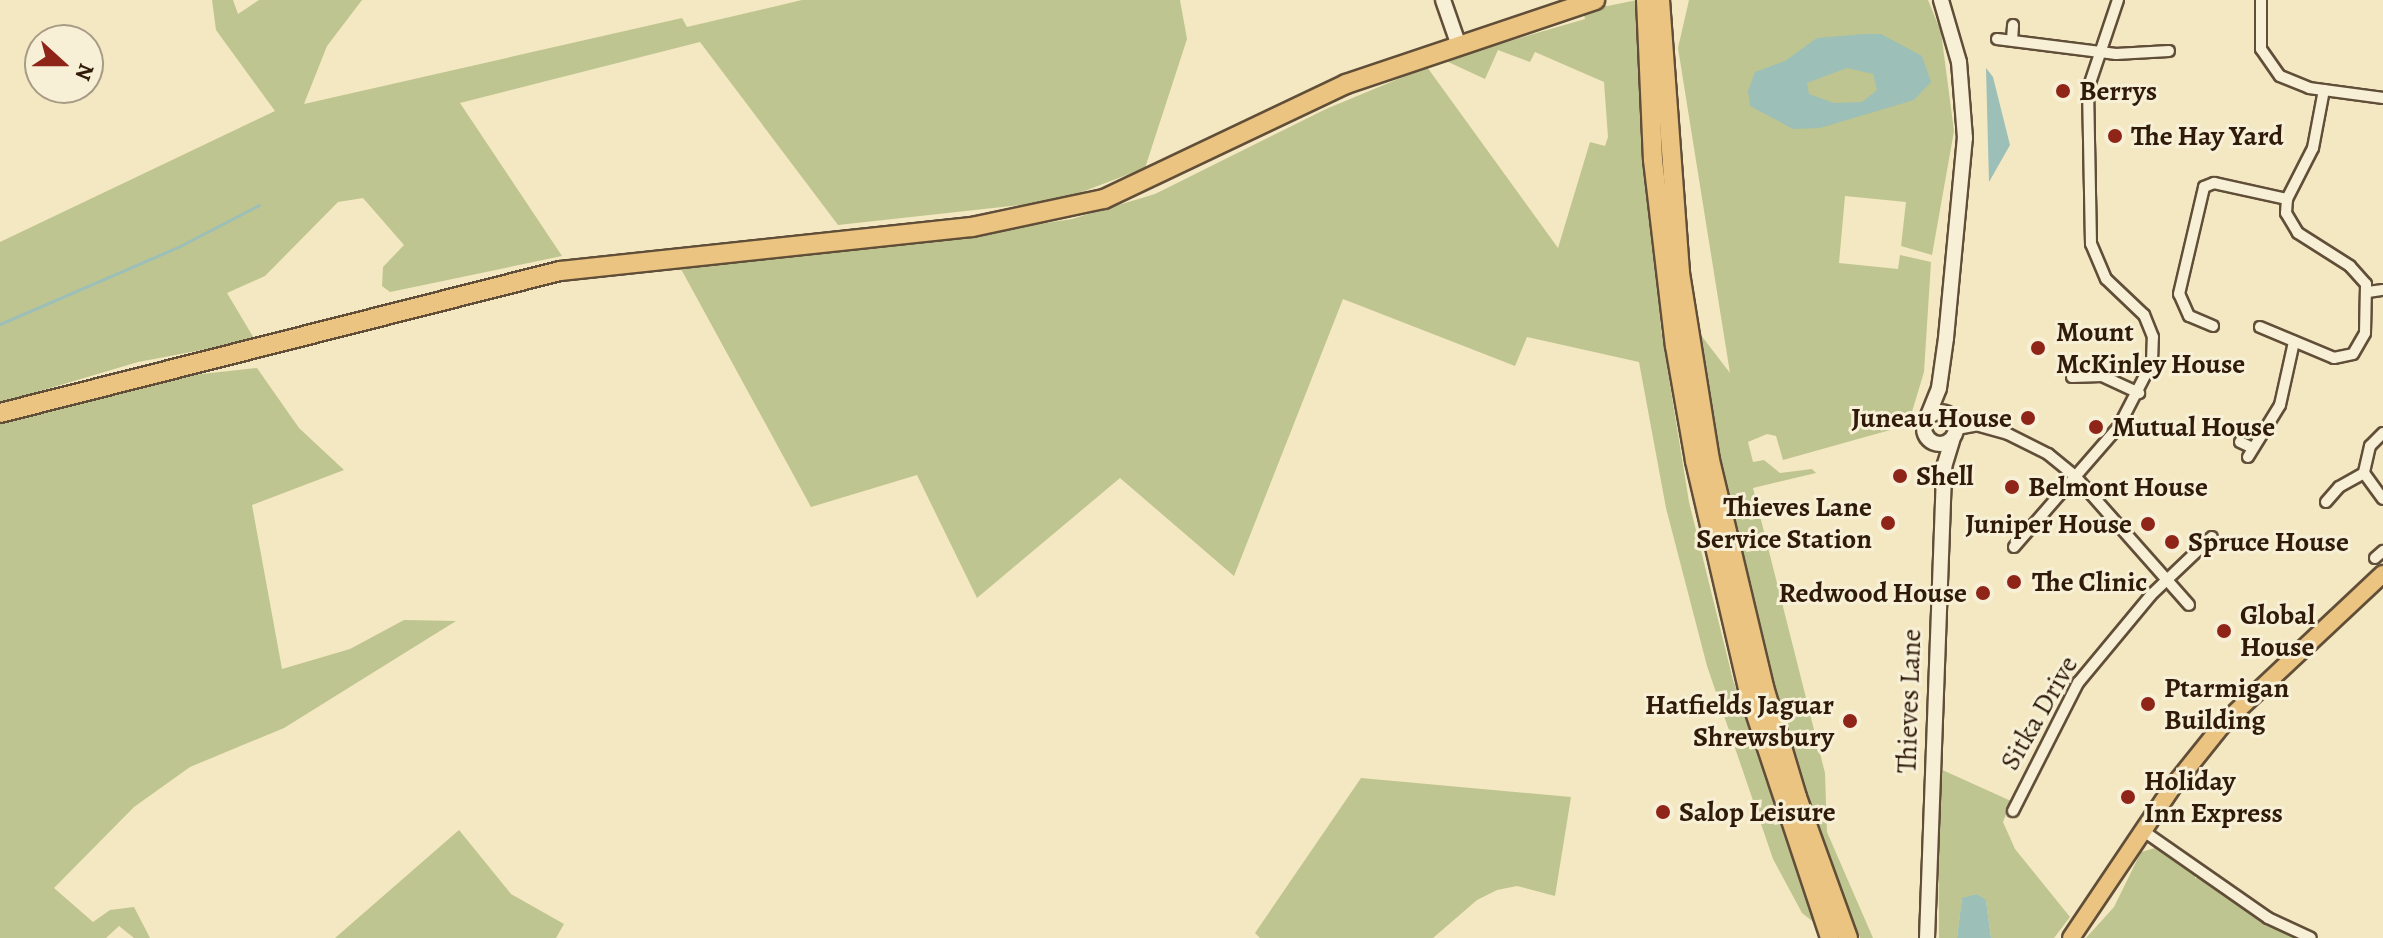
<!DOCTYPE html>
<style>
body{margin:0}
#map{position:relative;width:2383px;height:938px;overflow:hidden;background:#f3e8c1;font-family:Alegreya,serif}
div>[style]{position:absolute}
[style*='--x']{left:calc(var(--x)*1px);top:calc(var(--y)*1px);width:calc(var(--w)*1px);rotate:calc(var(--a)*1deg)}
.green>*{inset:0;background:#bfc590}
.water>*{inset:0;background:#9cbfb7}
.stream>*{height:3px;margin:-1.5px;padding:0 1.5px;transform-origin:1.5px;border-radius:1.5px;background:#9cbfb7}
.roads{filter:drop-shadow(2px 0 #614e38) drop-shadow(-2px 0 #614e38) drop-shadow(0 2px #614e38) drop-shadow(0 -2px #614e38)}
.street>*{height:10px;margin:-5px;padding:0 5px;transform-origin:5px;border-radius:5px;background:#f7f0d7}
.secondary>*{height:14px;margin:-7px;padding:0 7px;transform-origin:7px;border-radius:7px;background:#f7f0d7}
.secondary>.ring{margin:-7px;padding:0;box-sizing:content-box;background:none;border:14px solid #f7f0d7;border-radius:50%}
.primary>*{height:16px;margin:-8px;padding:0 8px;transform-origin:8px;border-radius:8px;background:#eac480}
.highway>*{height:18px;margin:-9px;padding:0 9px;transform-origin:9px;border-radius:9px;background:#eac480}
.dots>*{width:22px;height:22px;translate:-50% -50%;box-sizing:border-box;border:4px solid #f7f0d7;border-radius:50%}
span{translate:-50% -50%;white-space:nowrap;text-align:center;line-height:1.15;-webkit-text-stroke:6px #f7f0d7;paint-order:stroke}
.poi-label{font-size:28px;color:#301b0a;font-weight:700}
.left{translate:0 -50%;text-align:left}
.right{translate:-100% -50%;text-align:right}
.street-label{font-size:28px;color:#301b0a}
.north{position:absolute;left:24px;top:24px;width:80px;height:80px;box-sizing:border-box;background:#f7f0d7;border:2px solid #a79b85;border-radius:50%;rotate:111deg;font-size:22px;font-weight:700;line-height:32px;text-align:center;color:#301b0a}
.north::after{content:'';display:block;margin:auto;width:28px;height:36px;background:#8f2418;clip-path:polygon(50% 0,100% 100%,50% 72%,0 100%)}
</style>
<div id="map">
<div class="green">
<i style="clip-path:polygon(212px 0,233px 0,238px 14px,259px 0,362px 0,327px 46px,304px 104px,682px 18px,687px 27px,802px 0,1180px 0,1187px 39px,1145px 168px,1058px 201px,838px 225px,700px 42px,460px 103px,562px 256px,390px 292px,382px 286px,383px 267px,404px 245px,363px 198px,338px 202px,265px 276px,227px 293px,255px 340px,138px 362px,0 403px,0 242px,275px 111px,216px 30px)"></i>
<i style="clip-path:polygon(1637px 0,1661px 329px,1689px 502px,1733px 680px,1816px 924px,1802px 913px,1773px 859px,1707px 666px,1666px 508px,1639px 362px,1527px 337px,1515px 366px,1343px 299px,1234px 576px,1120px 478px,977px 598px,917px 475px,811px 507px,681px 269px,932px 241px,1072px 219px,1155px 194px,1326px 109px,1427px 67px,1558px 248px,1590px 142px,1605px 146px,1608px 137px,1604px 82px,1535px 52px,1530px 62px,1498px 50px,1485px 79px,1444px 60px,1585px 19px,1583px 11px)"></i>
<i style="clip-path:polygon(1689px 0,1928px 0,1941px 32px,1954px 131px,1932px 255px,1901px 246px,1906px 202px,1845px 196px,1839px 263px,1898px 269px,1900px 255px,1931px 262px,1924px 372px,1908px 425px,1783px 460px,1776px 436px,1767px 434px,1748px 442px,1753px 462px,1764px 460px,1780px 473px,1812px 469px,1816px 473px,1753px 488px,1825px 773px,1827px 832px,1873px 938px,1860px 938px,1832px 878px,1762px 654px,1735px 541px,1697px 330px,1730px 373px,1678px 48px)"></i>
<i style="clip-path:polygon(257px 368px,299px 428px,344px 470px,252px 505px,282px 669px,350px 649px,404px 620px,456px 621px,284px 728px,190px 767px,134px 807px,54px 888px,93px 922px,110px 910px,134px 907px,150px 938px,134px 938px,119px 926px,106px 938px,0 938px,0 423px,166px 378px)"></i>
<i style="clip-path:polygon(1938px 768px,2011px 801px,2003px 822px,2015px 849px,2070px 917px,2054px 938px,1991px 938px,1986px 901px,1977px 894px,1962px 899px,1957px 938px,1939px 938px)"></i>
<i style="clip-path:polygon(1361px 778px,1571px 797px,1555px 896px,1517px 886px,1497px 890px,1477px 900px,1433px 938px,1260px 938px,1255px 933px)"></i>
<i style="clip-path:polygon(459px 830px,511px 894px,564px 924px,556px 938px,335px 938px)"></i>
<i style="clip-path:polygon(2155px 848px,2195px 870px,2195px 879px,2199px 874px,2305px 938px,2086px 938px,2114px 907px,2141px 852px)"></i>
</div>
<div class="water">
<i style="clip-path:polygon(evenodd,1864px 34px,1881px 34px,1922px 56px,1931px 82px,1914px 100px,1820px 128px,1793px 129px,1750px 106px,1748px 91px,1755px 72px,1785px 61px,1817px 38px,1864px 34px,1847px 68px,1873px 74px,1877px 90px,1862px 102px,1834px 103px,1809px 94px,1807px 83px,1847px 68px)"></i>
<i style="clip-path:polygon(1986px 68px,1993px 77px,2010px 145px,1989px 182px)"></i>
<i style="clip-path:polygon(1977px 894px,1986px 900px,1991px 938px,1957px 938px,1962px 898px)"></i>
</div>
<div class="stream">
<i style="--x:0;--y:324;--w:194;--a:-23.4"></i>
<i style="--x:178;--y:247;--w:91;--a:-27.4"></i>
</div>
<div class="roads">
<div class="street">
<i style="--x:2261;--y:0;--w:49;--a:90"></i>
<i style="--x:2261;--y:49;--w:33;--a:55"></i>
<i style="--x:2280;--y:76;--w:31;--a:22"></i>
<i style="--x:2309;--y:88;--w:75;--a:7.7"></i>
<i style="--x:1997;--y:39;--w:120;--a:7.2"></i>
<i style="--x:2116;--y:54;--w:53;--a:-3.2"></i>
<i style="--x:2012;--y:40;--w:15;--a:-86"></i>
<i style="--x:2368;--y:292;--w:15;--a:-8"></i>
<i style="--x:2213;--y:326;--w:26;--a:-157"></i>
<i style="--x:2189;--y:316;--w:24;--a:-114"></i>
<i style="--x:2179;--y:294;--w:110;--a:-76.8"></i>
<i style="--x:2204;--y:187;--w:11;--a:-22"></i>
<i style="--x:2214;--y:183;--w:75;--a:12.4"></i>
<i style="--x:2260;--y:327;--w:80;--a:22.7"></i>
<i style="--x:2334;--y:358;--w:19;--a:-12"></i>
<i style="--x:2353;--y:354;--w:24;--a:-60"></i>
<i style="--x:2365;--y:333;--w:49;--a:-88.8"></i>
<i style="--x:2366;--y:284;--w:24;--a:-132"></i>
<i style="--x:2350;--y:266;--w:62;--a:-147.6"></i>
<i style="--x:2298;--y:233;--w:23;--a:-121"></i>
<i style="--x:2286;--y:213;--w:14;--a:-86"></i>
<i style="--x:2287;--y:199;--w:57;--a:-63"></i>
<i style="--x:2313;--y:148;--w:59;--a:-79.3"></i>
<i style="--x:2072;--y:377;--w:30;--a:-2"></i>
<i style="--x:2102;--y:376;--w:41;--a:24.7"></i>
<i style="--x:1954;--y:419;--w:56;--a:15.5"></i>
<i style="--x:2008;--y:434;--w:45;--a:26.6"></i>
<i style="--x:2048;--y:454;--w:35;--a:39"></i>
<i style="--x:2075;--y:476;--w:172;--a:48.5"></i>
<i style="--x:1957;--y:429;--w:22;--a:-10"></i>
<i style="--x:2383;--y:433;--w:18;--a:135"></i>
<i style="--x:2370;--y:446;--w:28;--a:103"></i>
<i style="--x:2364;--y:473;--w:32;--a:54"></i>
<i style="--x:2240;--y:442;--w:14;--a:25"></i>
<i style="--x:2248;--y:457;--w:61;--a:-58.4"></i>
<i style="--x:2280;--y:405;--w:65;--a:-77.5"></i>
<i style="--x:2326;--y:502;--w:20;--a:-49"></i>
<i style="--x:2339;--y:487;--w:29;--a:-29"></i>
<i style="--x:2014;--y:547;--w:160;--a:-49"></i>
<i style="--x:2119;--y:426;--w:72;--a:-62.7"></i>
<i style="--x:2152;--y:362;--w:25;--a:-88"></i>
<i style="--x:2153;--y:337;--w:24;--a:-112"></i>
<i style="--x:2144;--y:315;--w:52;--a:-136.5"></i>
<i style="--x:2106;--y:279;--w:38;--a:-113"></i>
<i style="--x:2091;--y:244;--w:155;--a:-91.1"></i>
<i style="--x:2088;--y:89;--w:94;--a:-71.4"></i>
<i style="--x:2375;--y:558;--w:11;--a:-41"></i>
<i style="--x:2013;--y:811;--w:144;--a:-63.1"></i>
<i style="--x:2078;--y:683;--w:114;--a:-50.3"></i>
<i style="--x:2151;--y:595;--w:84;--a:-43.6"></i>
<i style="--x:2142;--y:830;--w:154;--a:34.9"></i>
<i style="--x:2268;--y:918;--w:47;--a:24.9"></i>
</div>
<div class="secondary">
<i style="--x:1443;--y:0;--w:46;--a:70.8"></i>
<i class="ring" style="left:1924px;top:412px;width:18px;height:18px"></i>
<i style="--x:1927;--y:418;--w:32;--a:-68"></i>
<i style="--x:1939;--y:388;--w:50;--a:-82"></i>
<i style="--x:1946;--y:338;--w:201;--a:-84.6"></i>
<i style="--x:1965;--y:138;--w:76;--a:-94.5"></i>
<i style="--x:1959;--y:62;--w:65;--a:-106.2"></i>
<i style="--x:1927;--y:938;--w:471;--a:-87.9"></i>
<i style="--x:1944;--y:467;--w:28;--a:-73"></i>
</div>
<div class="primary">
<i style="--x:2071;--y:938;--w:179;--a:-56.1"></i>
<i style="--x:2171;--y:789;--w:83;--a:-51.3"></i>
<i style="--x:2223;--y:724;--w:219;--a:-43.2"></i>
</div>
<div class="highway">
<i style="--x:1646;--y:0;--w:160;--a:87.5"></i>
<i style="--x:1653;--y:160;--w:187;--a:83.3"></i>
<i style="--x:1675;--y:346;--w:117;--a:80.1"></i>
<i style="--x:1695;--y:461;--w:242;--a:76.9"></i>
<i style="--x:1750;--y:697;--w:254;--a:71.6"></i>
<i style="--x:1660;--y:0;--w:274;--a:85.8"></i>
<i style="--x:1680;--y:273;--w:189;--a:80.9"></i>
<i style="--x:1710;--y:460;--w:233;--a:76.6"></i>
<i style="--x:1764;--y:687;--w:115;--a:73.3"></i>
<i style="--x:1797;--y:797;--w:150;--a:70.1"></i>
<i style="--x:0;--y:413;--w:578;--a:-14.23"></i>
<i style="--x:560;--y:271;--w:414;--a:-6.1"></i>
<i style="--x:972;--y:227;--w:135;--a:-12"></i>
<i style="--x:1104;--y:199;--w:268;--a:-25.4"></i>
<i style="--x:1346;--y:84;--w:263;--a:-18.6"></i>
</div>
</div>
<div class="dots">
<i style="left:2063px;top:91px;background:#8f2418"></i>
<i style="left:2115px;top:136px;background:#8f2418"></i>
<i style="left:2038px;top:348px;background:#8f2418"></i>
<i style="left:2028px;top:418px;background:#8f2418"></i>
<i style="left:2096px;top:427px;background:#8f2418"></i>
<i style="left:1900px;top:476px;background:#8f2418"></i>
<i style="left:2012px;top:487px;background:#8f2418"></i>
<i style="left:1888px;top:523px;background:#8f2418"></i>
<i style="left:2148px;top:524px;background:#8f2418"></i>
<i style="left:2172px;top:542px;background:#8f2418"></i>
<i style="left:2014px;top:582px;background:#8f2418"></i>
<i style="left:1983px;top:593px;background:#8f2418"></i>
<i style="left:2224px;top:631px;background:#8f2418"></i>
<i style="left:2148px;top:704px;background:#8f2418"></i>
<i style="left:1850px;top:721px;background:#8f2418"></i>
<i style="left:2128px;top:797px;background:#8f2418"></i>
<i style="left:1663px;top:812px;background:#8f2418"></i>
</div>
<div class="poi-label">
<span class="left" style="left:2079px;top:91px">Berrys</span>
<span class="left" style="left:2131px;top:136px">The Hay Yard</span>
<span class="left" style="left:2056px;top:348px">Mount<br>McKinley House</span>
<span class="right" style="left:2012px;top:418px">Juneau House</span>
<span class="left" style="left:2112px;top:427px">Mutual House</span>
<span class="left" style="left:1916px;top:476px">Shell</span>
<span class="left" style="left:2028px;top:487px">Belmont House</span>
<span class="right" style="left:1872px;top:523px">Thieves Lane<br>Service Station</span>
<span class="right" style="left:2132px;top:524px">Juniper House</span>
<span class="left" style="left:2188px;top:542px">Spruce House</span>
<span class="left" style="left:2032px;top:582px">The Clinic</span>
<span class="right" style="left:1967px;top:593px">Redwood House</span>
<span class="left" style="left:2240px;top:631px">Global<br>House</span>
<span class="left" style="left:2164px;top:704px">Ptarmigan<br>Building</span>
<span class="right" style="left:1834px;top:721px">Hatfields Jaguar<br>Shrewsbury</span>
<span class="left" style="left:2144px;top:797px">Holiday<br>Inn Express</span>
<span class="left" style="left:1679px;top:812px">Salop Leisure</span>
</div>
<div class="street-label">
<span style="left:1909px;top:701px;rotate:-88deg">Thieves Lane</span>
<span style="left:2039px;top:713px;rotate:-60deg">Sitka Drive</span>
</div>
<div class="north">N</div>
</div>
